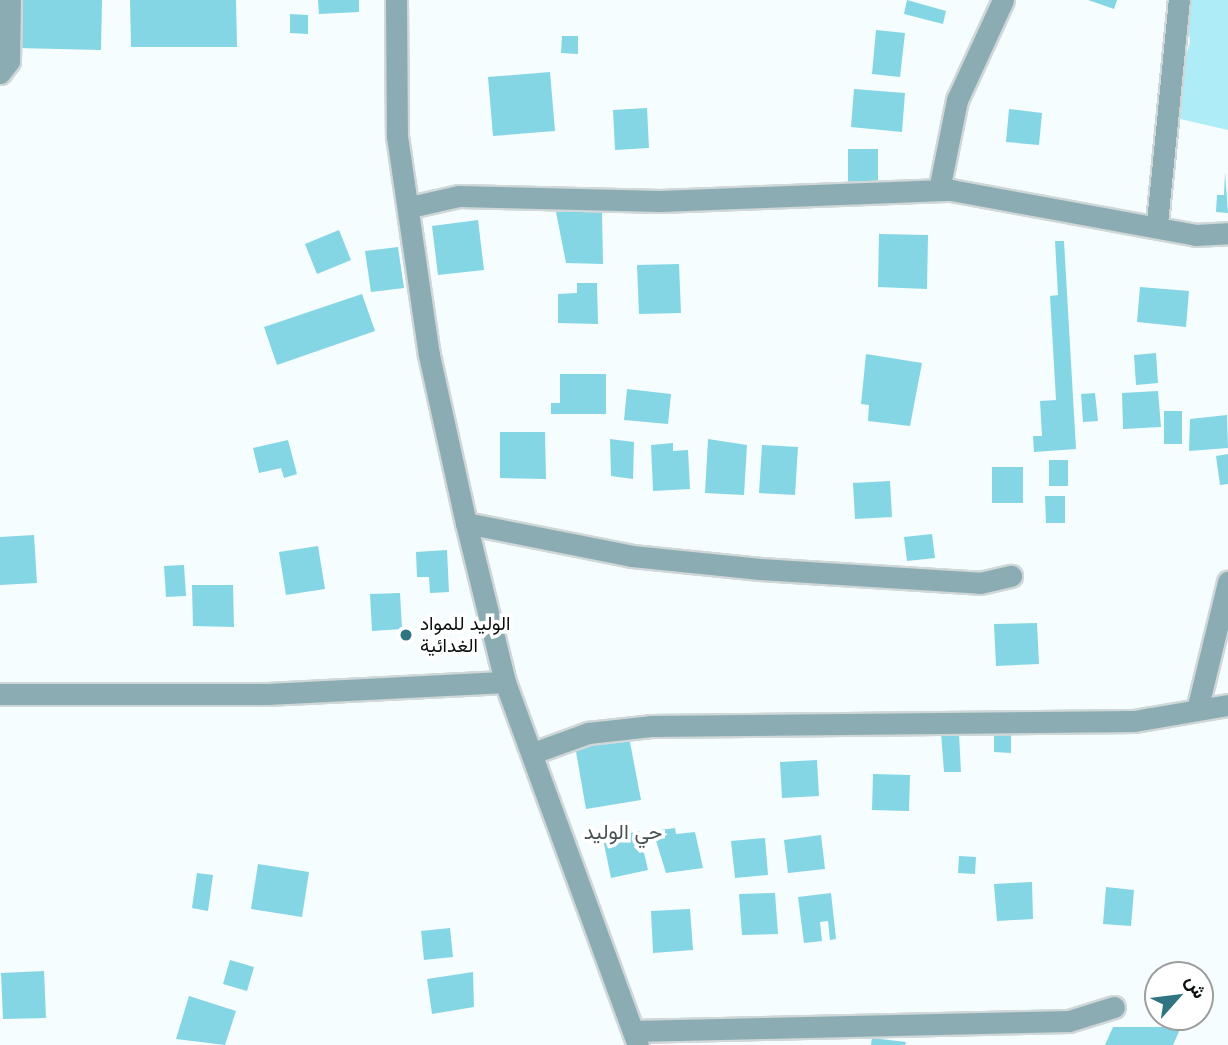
<!DOCTYPE html>
<html>
<head>
<meta charset="utf-8">
<style>
	body { margin:0 }
	#map { position:relative; width:1228px; height:1045px; overflow:hidden; background:#f6fdfe; font-family:Helvetica,Vazirmatn,sans-serif }
	div>[style] { position:absolute }
	.green>* { inset:0; background:#aeecf7 }
	.building>* { inset:0; background:#84d6e4 }
	.roads { filter:drop-shadow(2px 0 #d0d7d8) drop-shadow(-2px 0 #d0d7d8) drop-shadow(0 2px #d0d7d8) drop-shadow(0 -2px #d0d7d8) }
	.minor>* { height:21px; margin:-10.5px; padding:0 10.5px; transform-origin:10.5px; border-radius:10.5px; background:#8bacb2 }
	.dots>* { width:19px; height:19px; translate:-50% -50%; box-sizing:border-box; border:4px solid #fff; border-radius:50% }
	span { translate:-50% -50%; white-space:nowrap; text-align:center; line-height:1.15; -webkit-text-stroke:7px #fff; paint-order:stroke }
	.poi-label { font-size:19px; color:#0b0f10 }
	.left { translate:0 -50%; text-align:left }
	.neighbourhood-label { font-size:21px; color:#465152 }
	.north { position:absolute; left:1144px; top:961px; width:70px; height:70px; box-sizing:border-box; background:#fff; border:2px solid #9d9f9f; border-radius:50%; rotate:62deg; font-size:19px; font-weight:700; line-height:28px; text-align:center; color:#0b0f10 }
	.north::after { content:''; display:block; margin:auto; width:24px; height:32px; background:#2e7581; clip-path:polygon(50% 0,100% 100%,50% 72%,0 100%) }
</style>
</head>
<body>
<div id="map">
	<div class="green">
		<div style="clip-path:polygon(1185px 0,1228px 0,1228px 130px,1167px 116px,1190px 42px)"></div>
	</div>
	<div class="building">
		<div style="clip-path:polygon(18px 0,102px 0,101px 50px,17px 48px)"></div>
		<div style="clip-path:polygon(130px 0,236px 0,237px 47px,131px 47px)"></div>
		<div style="clip-path:polygon(318px 0,359px 0,359px 12px,319px 14px)"></div>
		<div style="clip-path:polygon(907px 0,946px 11px,943px 24px,904px 14px)"></div>
		<div style="clip-path:polygon(1088px 0,1117px 0,1114px 9px)"></div>
		<div style="clip-path:polygon(290px 14px,308px 15px,308px 34px,290px 33px)"></div>
		<div style="clip-path:polygon(876px 30px,905px 33px,900px 77px,872px 74px)"></div>
		<div style="clip-path:polygon(562px 36px,578px 36px,578px 54px,561px 53px)"></div>
		<div style="clip-path:polygon(550px 72px,555px 131px,493px 136px,488px 77px)"></div>
		<div style="clip-path:polygon(854px 89px,905px 93px,902px 132px,851px 127px)"></div>
		<div style="clip-path:polygon(647px 108px,649px 148px,615px 150px,613px 110px)"></div>
		<div style="clip-path:polygon(1009px 109px,1042px 113px,1039px 145px,1006px 142px)"></div>
		<div style="clip-path:polygon(848px 149px,878px 149px,878px 182px,848px 182px)"></div>
		<div style="clip-path:polygon(1225px 172px,1228px 213px,1216px 212px,1217px 195px,1224px 195px)"></div>
		<div style="clip-path:polygon(556px 212px,602px 212px,603px 264px,566px 263px)"></div>
		<div style="clip-path:polygon(478px 220px,484px 270px,438px 275px,432px 226px)"></div>
		<div style="clip-path:polygon(339px 230px,351px 260px,317px 274px,305px 244px)"></div>
		<div style="clip-path:polygon(879px 234px,928px 235px,927px 289px,878px 287px)"></div>
		<div style="clip-path:polygon(1055px 241px,1064px 241px,1076px 449px,1034px 452px,1033px 436px,1042px 436px,1040px 401px,1056px 400px,1050px 296px,1058px 295px)"></div>
		<div style="clip-path:polygon(398px 247px,404px 288px,371px 292px,365px 251px)"></div>
		<div style="clip-path:polygon(679px 264px,681px 313px,639px 314px,637px 265px)"></div>
		<div style="clip-path:polygon(577px 283px,597px 283px,598px 324px,558px 323px,558px 294px,577px 293px)"></div>
		<div style="clip-path:polygon(1140px 287px,1189px 291px,1186px 327px,1137px 322px)"></div>
		<div style="clip-path:polygon(362px 294px,375px 331px,277px 365px,264px 327px)"></div>
		<div style="clip-path:polygon(1156px 353px,1158px 383px,1136px 385px,1134px 355px)"></div>
		<div style="clip-path:polygon(866px 354px,922px 363px,910px 426px,868px 421px,869px 405px,861px 404px)"></div>
		<div style="clip-path:polygon(560px 374px,606px 374px,606px 414px,551px 414px,551px 403px,560px 403px)"></div>
		<div style="clip-path:polygon(627px 389px,671px 394px,668px 424px,624px 420px)"></div>
		<div style="clip-path:polygon(1158px 391px,1161px 427px,1123px 429px,1122px 393px)"></div>
		<div style="clip-path:polygon(1095px 393px,1098px 421px,1083px 422px,1081px 394px)"></div>
		<div style="clip-path:polygon(1164px 411px,1182px 411px,1182px 444px,1164px 444px)"></div>
		<div style="clip-path:polygon(1227px 415px,1228px 448px,1189px 451px,1190px 419px)"></div>
		<div style="clip-path:polygon(500px 432px,545px 432px,546px 479px,500px 478px)"></div>
		<div style="clip-path:polygon(610px 439px,634px 442px,633px 479px,611px 476px)"></div>
		<div style="clip-path:polygon(708px 439px,747px 445px,744px 495px,705px 493px)"></div>
		<div style="clip-path:polygon(288px 440px,297px 474px,284px 478px,281px 468px,259px 473px,253px 448px)"></div>
		<div style="clip-path:polygon(673px 443px,673px 451px,688px 450px,690px 489px,653px 491px,651px 445px)"></div>
		<div style="clip-path:polygon(762px 445px,798px 447px,795px 495px,759px 493px)"></div>
		<div style="clip-path:polygon(1228px 454px,1228px 484px,1220px 485px,1216px 456px)"></div>
		<div style="clip-path:polygon(1049px 460px,1068px 460px,1068px 486px,1049px 486px)"></div>
		<div style="clip-path:polygon(992px 467px,1023px 467px,1023px 503px,992px 503px)"></div>
		<div style="clip-path:polygon(890px 481px,892px 517px,855px 519px,853px 483px)"></div>
		<div style="clip-path:polygon(1045px 496px,1065px 496px,1065px 523px,1046px 523px)"></div>
		<div style="clip-path:polygon(932px 534px,935px 558px,907px 561px,904px 537px)"></div>
		<div style="clip-path:polygon(34px 535px,37px 583px,0 585px,0 537px)"></div>
		<div style="clip-path:polygon(318px 546px,325px 589px,286px 595px,279px 552px)"></div>
		<div style="clip-path:polygon(447px 550px,449px 592px,430px 593px,429px 577px,417px 577px,416px 552px)"></div>
		<div style="clip-path:polygon(184px 565px,186px 596px,166px 597px,164px 566px)"></div>
		<div style="clip-path:polygon(192px 585px,233px 585px,234px 627px,193px 626px)"></div>
		<div style="clip-path:polygon(400px 593px,402px 629px,372px 631px,370px 594px)"></div>
		<div style="clip-path:polygon(1037px 623px,1039px 664px,996px 666px,994px 624px)"></div>
		<div style="clip-path:polygon(994px 731px,1011px 732px,1011px 753px,994px 752px)"></div>
		<div style="clip-path:polygon(941px 733px,959px 733px,961px 772px,944px 772px)"></div>
		<div style="clip-path:polygon(629px 737px,641px 800px,586px 809px,575px 746px)"></div>
		<div style="clip-path:polygon(817px 760px,819px 796px,782px 798px,780px 762px)"></div>
		<div style="clip-path:polygon(873px 774px,910px 775px,909px 811px,872px 810px)"></div>
		<div style="clip-path:polygon(675px 828px,676px 834px,695px 832px,703px 868px,666px 873px,653px 831px)"></div>
		<div style="clip-path:polygon(639px 831px,648px 870px,611px 878px,603px 839px)"></div>
		<div style="clip-path:polygon(821px 835px,825px 869px,788px 873px,784px 840px)"></div>
		<div style="clip-path:polygon(765px 838px,768px 875px,735px 878px,731px 841px)"></div>
		<div style="clip-path:polygon(959px 856px,976px 857px,975px 874px,958px 873px)"></div>
		<div style="clip-path:polygon(258px 864px,309px 872px,302px 917px,251px 909px)"></div>
		<div style="clip-path:polygon(197px 873px,213px 875px,208px 911px,192px 908px)"></div>
		<div style="clip-path:polygon(1032px 882px,1033px 919px,997px 921px,994px 884px)"></div>
		<div style="clip-path:polygon(1106px 887px,1134px 890px,1131px 926px,1103px 924px)"></div>
		<div style="clip-path:polygon(775px 893px,778px 934px,742px 935px,739px 894px)"></div>
		<div style="clip-path:polygon(831px 893px,836px 939px,830px 940px,828px 921px,820px 922px,822px 941px,804px 943px,798px 897px)"></div>
		<div style="clip-path:polygon(690px 909px,693px 950px,653px 953px,651px 911px)"></div>
		<div style="clip-path:polygon(450px 928px,453px 957px,424px 960px,421px 931px)"></div>
		<div style="clip-path:polygon(230px 960px,254px 967px,247px 991px,223px 984px)"></div>
		<div style="clip-path:polygon(44px 971px,46px 1018px,3px 1019px,1px 973px)"></div>
		<div style="clip-path:polygon(473px 972px,474px 1007px,432px 1014px,427px 979px)"></div>
		<div style="clip-path:polygon(189px 996px,236px 1011px,225px 1045px,176px 1039px)"></div>
		<div style="clip-path:polygon(1113px 1027px,1181px 1027px,1173px 1045px,1105px 1045px)"></div>
		<div style="clip-path:polygon(872px 1038px,906px 1042px,905px 1045px,871px 1045px)"></div>
	</div>
	<div class="roads">
		<div class="minor">
			<div style="left:396px;top:0;width:136px;rotate:89.6deg"></div>
			<div style="left:397px;top:136px;width:221px;rotate:81.7deg"></div>
			<div style="left:429px;top:355px;width:172px;rotate:77.6deg"></div>
			<div style="left:466px;top:523px;width:164px;rotate:76.2deg"></div>
			<div style="left:505px;top:682px;width:387px;rotate:69.9deg"></div>
			<div style="left:0;top:73px;width:15px;rotate:-53deg"></div>
			<div style="left:9px;top:61px;width:61px;rotate:-89.1deg"></div>
			<div style="left:939px;top:190px;width:92px;rotate:-78.7deg"></div>
			<div style="left:957px;top:100px;width:110px;rotate:-65.3deg"></div>
			<div style="left:410px;top:207px;width:50px;rotate:-12.7deg"></div>
			<div style="left:459px;top:196px;width:201px;rotate:1.4deg"></div>
			<div style="left:660px;top:201px;width:291px;rotate:-2.2deg"></div>
			<div style="left:951px;top:190px;width:248px;rotate:10.4deg"></div>
			<div style="left:1195px;top:235px;width:33px;rotate:-3deg"></div>
			<div style="left:1157px;top:223px;width:224px;rotate:-84.4deg"></div>
			<div style="left:466px;top:523px;width:169px;rotate:11.2deg"></div>
			<div style="left:632px;top:556px;width:129px;rotate:5.8deg"></div>
			<div style="left:760px;top:569px;width:220px;rotate:3.6deg"></div>
			<div style="left:980px;top:583px;width:32px;rotate:-13deg"></div>
			<div style="left:0;top:694px;width:267px"></div>
			<div style="left:267px;top:694px;width:238px;rotate:-2.9deg"></div>
			<div style="left:1198px;top:706px;width:128px;rotate:-76.4deg"></div>
			<div style="left:533px;top:753px;width:59px;rotate:-20deg"></div>
			<div style="left:588px;top:733px;width:63px;rotate:-6.3deg"></div>
			<div style="left:651px;top:726px;width:483px;rotate:-0.6deg"></div>
			<div style="left:1134px;top:721px;width:95px;rotate:-9.7deg"></div>
			<div style="left:633px;top:1031px;width:436px;rotate:-1.3deg"></div>
			<div style="left:1069px;top:1021px;width:47px;rotate:-17.3deg"></div>
		</div>
	</div>
	<div class="dots">
		<div style="left:406px;top:635px;background:#2e7581"></div>
	</div>
	<div class="poi-label">
		<span class="left" style="left:420px;top:635px">الوليد للمواد<br>الغدائية</span>
	</div>
	<div class="neighbourhood-label">
		<span style="left:623px;top:832px">حي الوليد</span>
	</div>
	<div class="north">ش</div>
</div>
</body>
</html>
